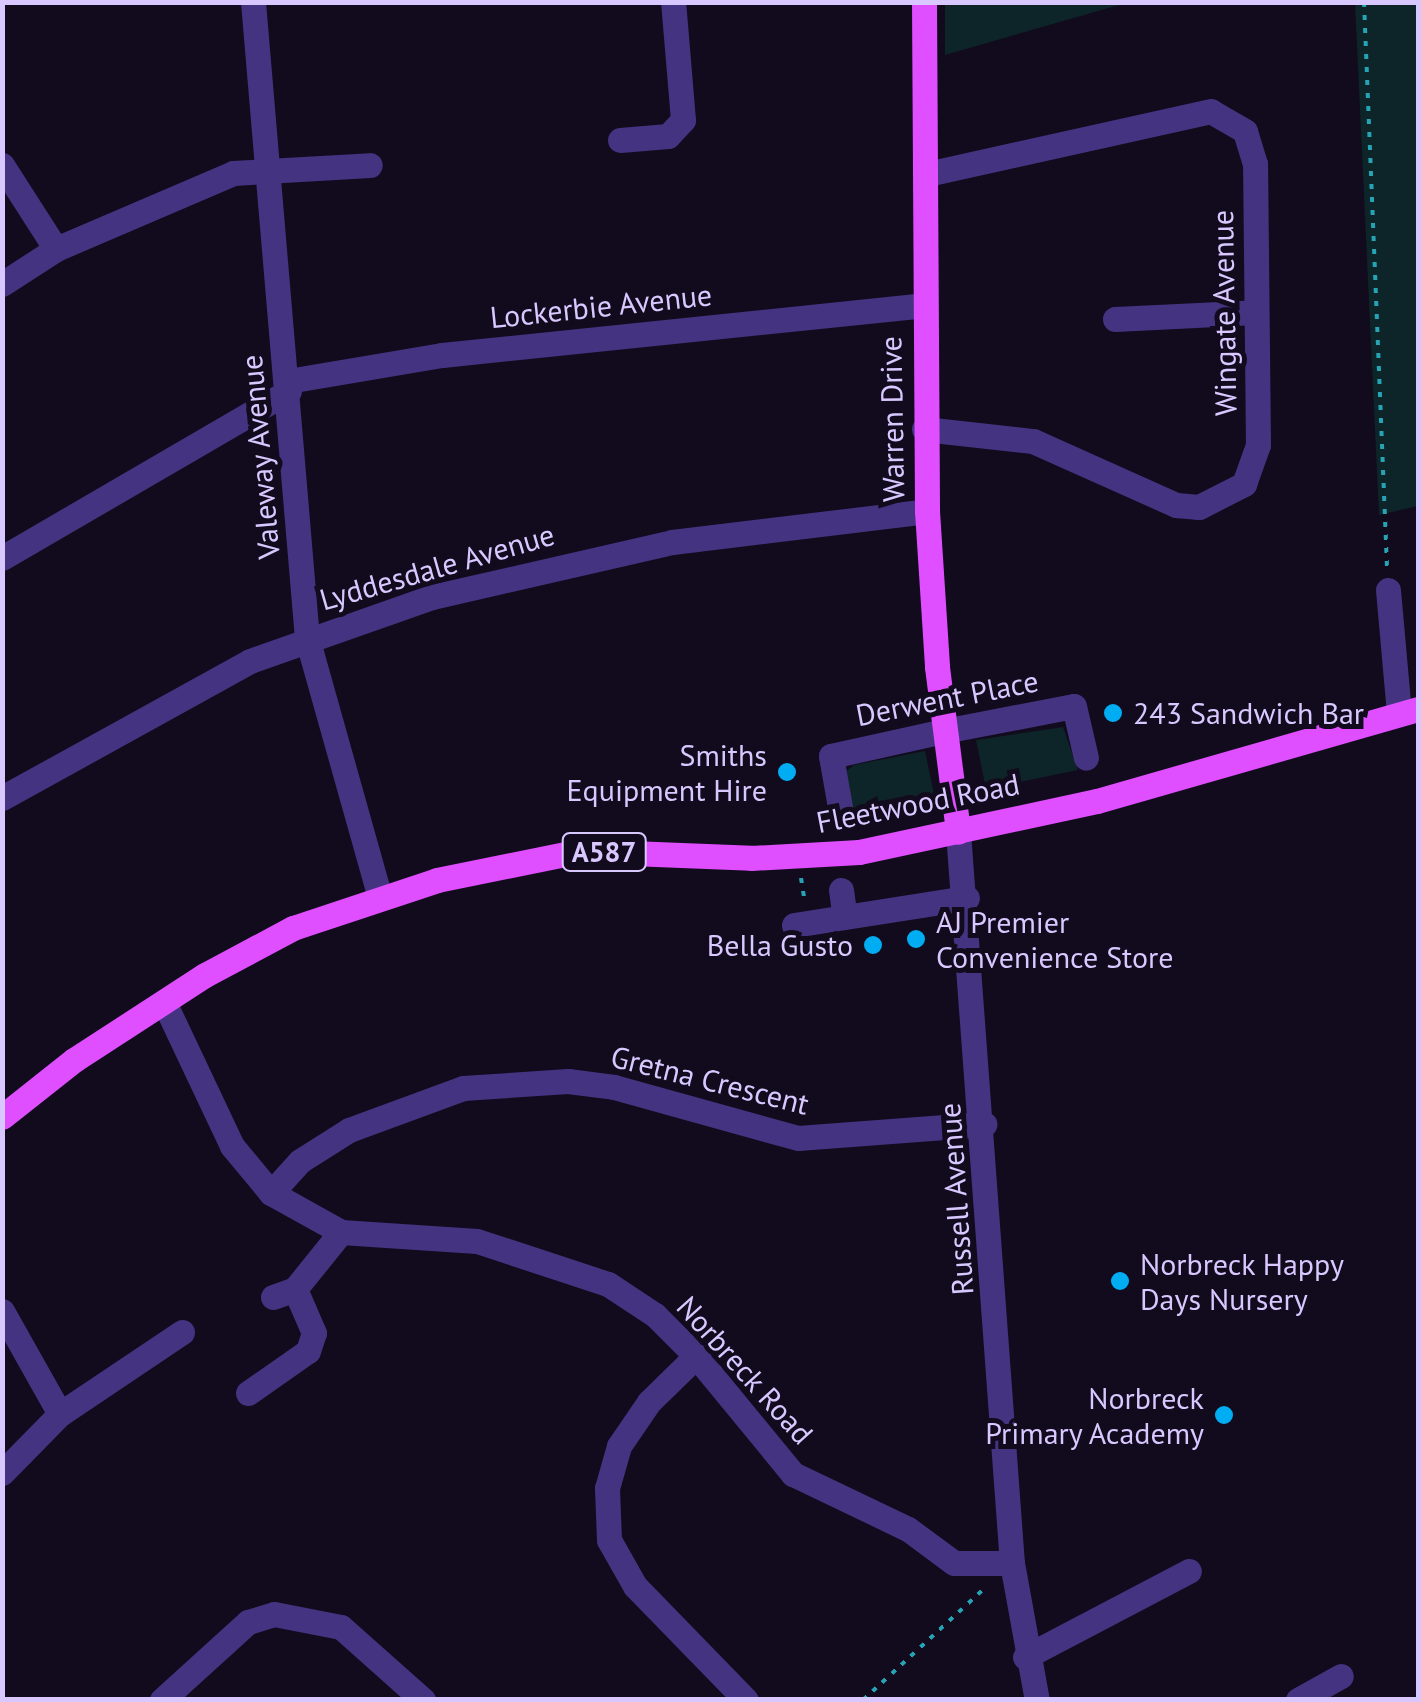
<!DOCTYPE html>
<html>
<head>
<meta charset="utf-8">
<style>
	body { margin:0 }
	#map { position:relative; width:1421px; height:1702px; overflow:hidden; background:#120b1e; font-family:"PT Sans",sans-serif }
	div>[style] { position:absolute }
	.green>* { inset:0; background:#0d2429 }
	.path>* { height:4px; margin-top:-2px; transform-origin:0; background:repeating-linear-gradient(90deg,#26a3b5 0 5px,transparent 0 13px) }
	.minor>* { height:25px; margin:-12.5px; padding:0 12.5px; transform-origin:12.5px; border-radius:12.5px; background:#443380 }
	.major>* { height:25px; margin:-12.5px; padding:0 12.5px; transform-origin:12.5px; border-radius:12.5px; background:#df4fff }
	.dots>* { width:28px; height:28px; translate:-50% -50%; box-sizing:border-box; border:5px solid #120b1e; border-radius:50% }
	span { translate:-50% -50%; white-space:nowrap; text-align:center; line-height:1.15; -webkit-text-stroke:10px #120b1e; paint-order:stroke }
	.shield-label span { padding:2px 8px; background:#120b1e; border:2px solid; border-radius:8px; -webkit-text-stroke-width:0 }
	.shield-label { font-size:28px; color:#d9c8ff; font-weight:700 }
	.street-label { font-size:30px; color:#d9c8ff }
	.poi-label { font-size:30px; color:#d9c8ff }
	.left { translate:0 -50%; text-align:left }
	.right { translate:-100% -50%; text-align:right }
	.frame { position:absolute; inset:0; border:5px solid #d9c8ff; pointer-events:none }
</style>
</head>
<body>
<div id="map">
	<div class="green">
		<div style="clip-path:polygon(945px 3px,945px 2px,1126px 3px,945px 55px)"></div>
		<div style="clip-path:polygon(1355px 3px,1418px 3px,1418px 506px,1379px 515px)"></div>
		<div style="clip-path:polygon(1063px 727px,1078px 770px,986px 789px,976px 740px)"></div>
		<div style="clip-path:polygon(925px 751px,935px 799px,850px 813px,844px 773px,854px 765px)"></div>
	</div>
	<div class="path">
		<div style="left:1364px;top:2px;width:565px;rotate:87.67deg"></div>
		<div style="left:801px;top:878px;width:20px;rotate:81deg"></div>
		<div style="left:863px;top:1700px;width:166px;rotate:-42.6deg"></div>
	</div>
	<div class="minor">
		<div style="left:253px;top:2px;width:638px;rotate:85.15deg"></div>
		<div style="left:307px;top:638px;width:270px;rotate:74.3deg"></div>
		<div style="left:620px;top:140px;width:48px;rotate:-4.8deg"></div>
		<div style="left:668px;top:136px;width:22px;rotate:-47deg"></div>
		<div style="left:683px;top:120px;width:118px;rotate:-94.8deg"></div>
		<div style="left:2px;top:165px;width:100px;rotate:57.3deg"></div>
		<div style="left:2px;top:284px;width:64px;rotate:-32.9deg"></div>
		<div style="left:56px;top:249px;width:193px;rotate:-23.2deg"></div>
		<div style="left:233px;top:173px;width:137px;rotate:-3.3deg"></div>
		<div style="left:1115px;top:319px;width:141px;rotate:-2.8deg"></div>
		<div style="left:288px;top:381px;width:156px;rotate:-9.6deg"></div>
		<div style="left:442px;top:355px;width:484px;rotate:-5.9deg"></div>
		<div style="left:924px;top:429px;width:110px;rotate:6.3deg"></div>
		<div style="left:1033px;top:441px;width:157px;rotate:24.1deg"></div>
		<div style="left:1176px;top:505px;width:23px;rotate:5deg"></div>
		<div style="left:1199px;top:507px;width:51px;rotate:-27.1deg"></div>
		<div style="left:1244px;top:484px;width:41px;rotate:-70.3deg"></div>
		<div style="left:1258px;top:445px;width:281px;rotate:-90.6deg"></div>
		<div style="left:1255px;top:164px;width:34px;rotate:-107deg"></div>
		<div style="left:1245px;top:131px;width:39px;rotate:-150deg"></div>
		<div style="left:1211px;top:111px;width:292px;rotate:167.5deg"></div>
		<div style="left:2px;top:558px;width:332px;rotate:-30.2deg"></div>
		<div style="left:1388px;top:590px;width:124px;rotate:84.9deg"></div>
		<div style="left:2px;top:798px;width:283px;rotate:-28.9deg"></div>
		<div style="left:250px;top:661px;width:193px;rotate:-19.4deg"></div>
		<div style="left:432px;top:597px;width:246px;rotate:-12.9deg"></div>
		<div style="left:672px;top:542px;width:257px;rotate:-6.9deg"></div>
		<div style="left:840px;top:807px;width:52px;rotate:-100deg"></div>
		<div style="left:831px;top:756px;width:116px;rotate:-12.5deg"></div>
		<div style="left:944px;top:731px;width:132px;rotate:-10.9deg"></div>
		<div style="left:1074px;top:706px;width:53px;rotate:77deg"></div>
		<div style="left:958px;top:832px;width:733px;rotate:85.78deg"></div>
		<div style="left:1012px;top:1563px;width:139px;rotate:79.7deg"></div>
		<div style="left:841px;top:890px;width:27px;rotate:82deg"></div>
		<div style="left:794px;top:925px;width:175px;rotate:-8.9deg"></div>
		<div style="left:164px;top:1002px;width:159px;rotate:64.7deg"></div>
		<div style="left:232px;top:1146px;width:61px;rotate:50.3deg"></div>
		<div style="left:271px;top:1193px;width:80px;rotate:29.1deg"></div>
		<div style="left:341px;top:1232px;width:136px;rotate:3.8deg"></div>
		<div style="left:477px;top:1241px;width:138px;rotate:18.2deg"></div>
		<div style="left:608px;top:1284px;width:56px;rotate:33.4deg"></div>
		<div style="left:655px;top:1315px;width:58px;rotate:45deg"></div>
		<div style="left:696px;top:1356px;width:153px;rotate:50.6deg"></div>
		<div style="left:793px;top:1474px;width:127px;rotate:25.6deg"></div>
		<div style="left:908px;top:1529px;width:57px;rotate:36.5deg"></div>
		<div style="left:954px;top:1563px;width:58px"></div>
		<div style="left:271px;top:1193px;width:43px;rotate:-47.8deg"></div>
		<div style="left:300px;top:1161px;width:58px;rotate:-32.3deg"></div>
		<div style="left:349px;top:1130px;width:121px;rotate:-20.2deg"></div>
		<div style="left:463px;top:1088px;width:105px;rotate:-3.8deg"></div>
		<div style="left:568px;top:1081px;width:46px;rotate:7.4deg"></div>
		<div style="left:614px;top:1087px;width:191px;rotate:15.5deg"></div>
		<div style="left:798px;top:1138px;width:187px;rotate:-4.3deg"></div>
		<div style="left:273px;top:1297px;width:23px;rotate:-20deg"></div>
		<div style="left:295px;top:1289px;width:73px;rotate:-51.1deg"></div>
		<div style="left:2px;top:1311px;width:118px;rotate:60.6deg"></div>
		<div style="left:696px;top:1356px;width:66px;rotate:135.6deg"></div>
		<div style="left:649px;top:1402px;width:53px;rotate:124.3deg"></div>
		<div style="left:619px;top:1446px;width:44px;rotate:105.9deg"></div>
		<div style="left:607px;top:1488px;width:52px;rotate:87.8deg"></div>
		<div style="left:609px;top:1540px;width:53px;rotate:60.5deg"></div>
		<div style="left:635px;top:1586px;width:159px;rotate:45.8deg"></div>
		<div style="left:248px;top:1393px;width:73px;rotate:-35deg"></div>
		<div style="left:308px;top:1351px;width:19px;rotate:-72deg"></div>
		<div style="left:314px;top:1333px;width:48px;rotate:-113.4deg"></div>
		<div style="left:2px;top:1473px;width:83px;rotate:-45.5deg"></div>
		<div style="left:60px;top:1414px;width:147px;rotate:-33.9deg"></div>
		<div style="left:1025px;top:1657px;width:185px;rotate:-27.7deg"></div>
		<div style="left:162px;top:1700px;width:116px;rotate:-42.2deg"></div>
		<div style="left:248px;top:1622px;width:27px;rotate:-17deg"></div>
		<div style="left:274px;top:1614px;width:68px;rotate:11deg"></div>
		<div style="left:341px;top:1627px;width:110px;rotate:41.7deg"></div>
		<div style="left:1298px;top:1700px;width:49px;rotate:-29.2deg"></div>
	</div>
	<div class="major">
		<div style="left:924px;top:2px;width:509px;rotate:89.66deg"></div>
		<div style="left:927px;top:511px;width:156px;rotate:86.3deg"></div>
		<div style="left:937px;top:667px;width:166px;rotate:82.7deg"></div>
		<div style="left:2px;top:1117px;width:92px;rotate:-38.4deg"></div>
		<div style="left:74px;top:1060px;width:156px;rotate:-33deg"></div>
		<div style="left:205px;top:975px;width:100px;rotate:-28.1deg"></div>
		<div style="left:293px;top:928px;width:152px;rotate:-18.4deg"></div>
		<div style="left:437px;top:880px;width:146px;rotate:-11.5deg"></div>
		<div style="left:580px;top:851px;width:171px;rotate:2.3deg"></div>
		<div style="left:751px;top:858px;width:108px;rotate:-3.2deg"></div>
		<div style="left:859px;top:852px;width:243px;rotate:-12.1deg"></div>
		<div style="left:1097px;top:801px;width:334px;rotate:-16deg"></div>
	</div>
	<div class="dots">
		<div style="left:1113px;top:713px;background:#00adf3"></div>
		<div style="left:787px;top:772px;background:#00adf3"></div>
		<div style="left:916px;top:939px;background:#00adf3"></div>
		<div style="left:873px;top:945px;background:#00adf3"></div>
		<div style="left:1120px;top:1281px;background:#00adf3"></div>
		<div style="left:1224px;top:1415px;background:#00adf3"></div>
	</div>
	<div class="shield-label">
		<span style="left:604px;top:852px">A587</span>
	</div>
	<div class="street-label">
		<span style="left:601px;top:306px;rotate:-6deg">Lockerbie Avenue</span>
		<span style="left:1224px;top:313px;rotate:-91deg">Wingate Avenue</span>
		<span style="left:892px;top:419px;rotate:-91deg">Warren Drive</span>
		<span style="left:260px;top:457px;rotate:-95deg">Valeway Avenue</span>
		<span style="left:437px;top:567px;rotate:-16deg">Lyddesdale Avenue</span>
		<span style="left:947px;top:698px;rotate:-11deg">Derwent Place</span>
		<span style="left:918px;top:803px;rotate:-11deg">Fleetwood Road</span>
		<span style="left:710px;top:1080px;rotate:14deg">Gretna Crescent</span>
		<span style="left:956px;top:1199px;rotate:-94deg">Russell Avenue</span>
		<span style="left:745px;top:1370px;rotate:48deg">Norbreck Road</span>
	</div>
	<div class="poi-label">
		<span class="left" style="left:1133px;top:713px">243 Sandwich Bar</span>
		<span class="right" style="left:767px;top:772px">Smiths<br>Equipment Hire</span>
		<span class="left" style="left:936px;top:939px">AJ Premier<br>Convenience Store</span>
		<span class="right" style="left:853px;top:945px">Bella Gusto</span>
		<span class="left" style="left:1140px;top:1281px">Norbreck Happy<br>Days Nursery</span>
		<span class="right" style="left:1204px;top:1415px">Norbreck<br>Primary Academy</span>
	</div>
	<div class="frame"></div>
</div>
</body>
</html>
